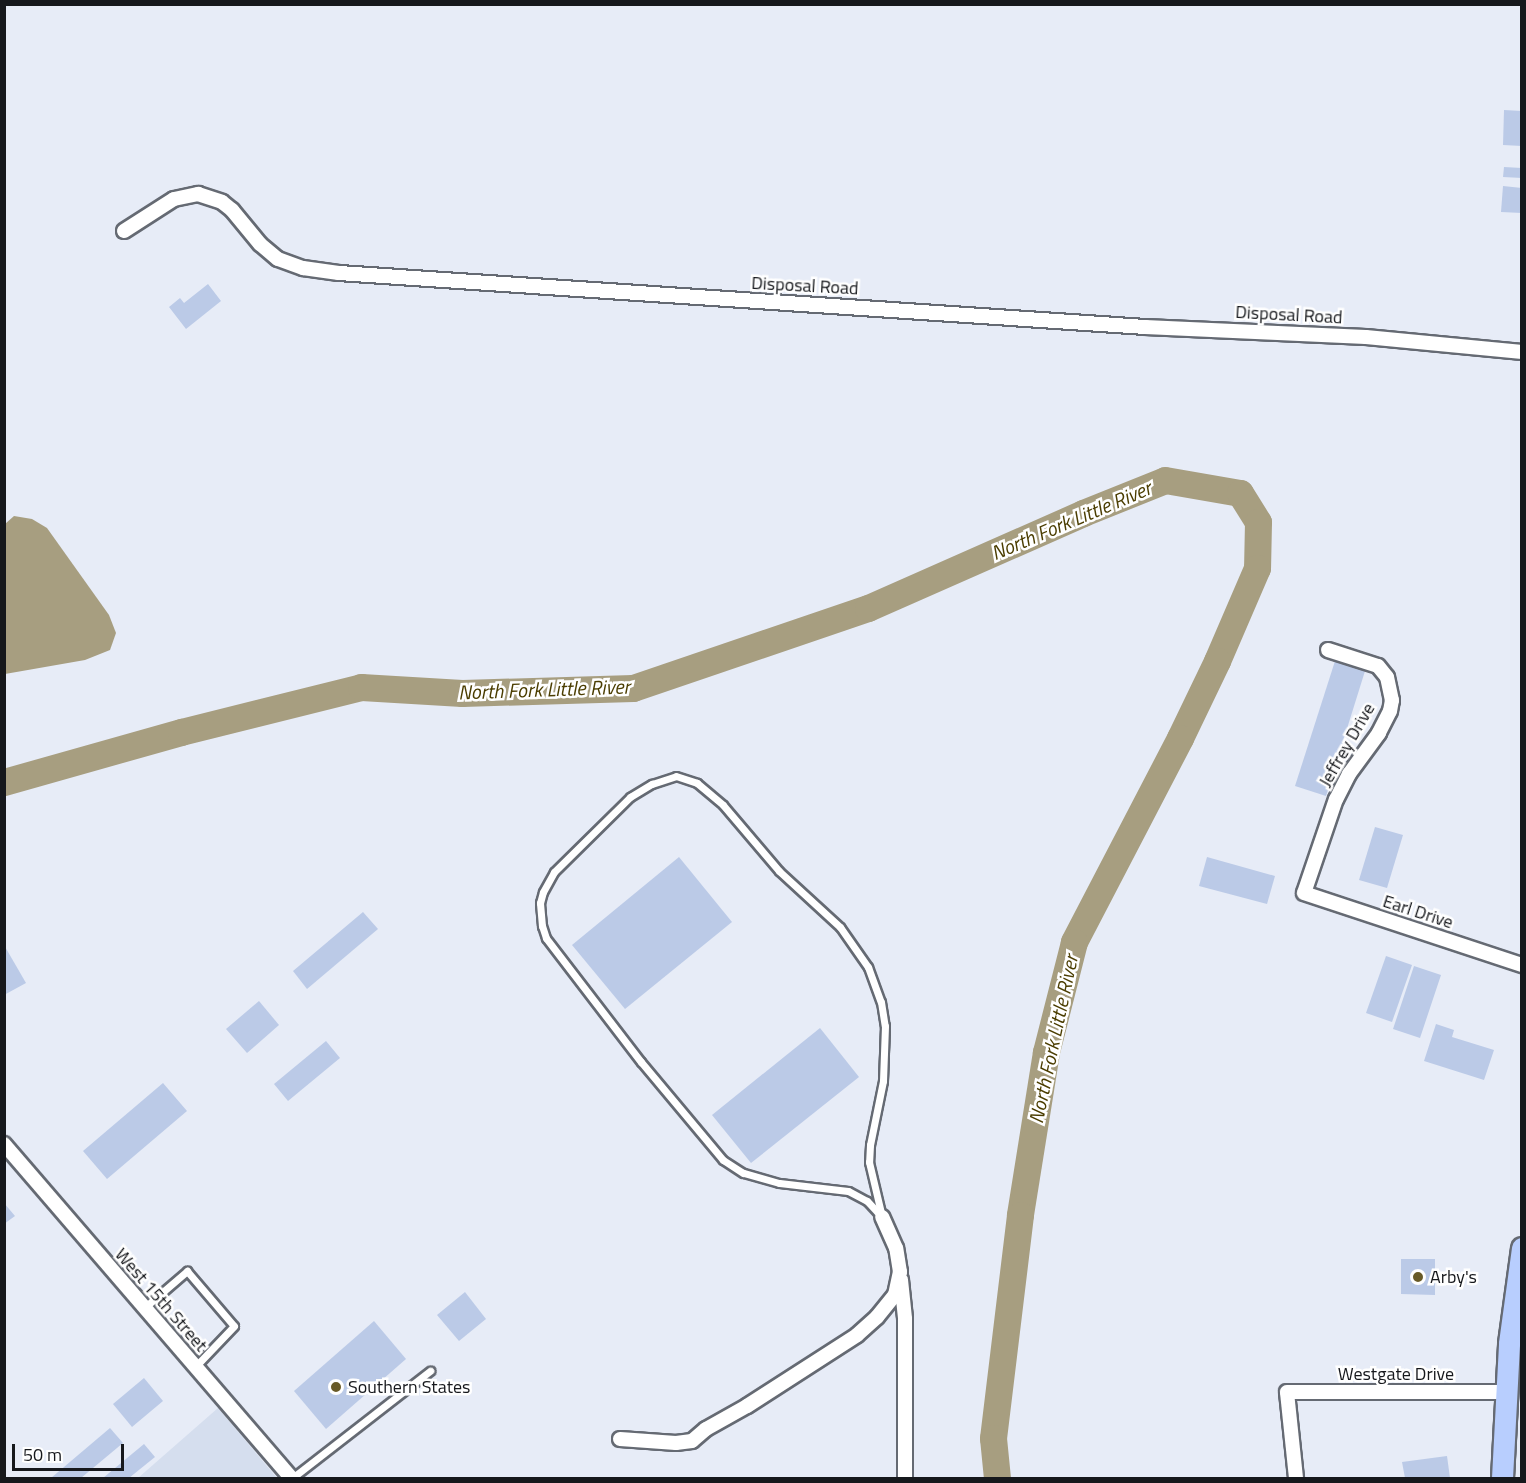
<!DOCTYPE html>
<html>
<head>
<meta charset="utf-8">
<style>
	body { margin:0 }
	#map { position:relative; width:1526px; height:1483px; overflow:hidden; background:#e7ecf7; font-family:"Titillium Web",sans-serif }
	div>[style] { position:absolute }
	.built>* { inset:0; background:#d5deee }
	.water>* { inset:0; background:#a79e80 }
	.river>* { height:27px; margin:-13.5px; padding:0 13.5px; transform-origin:13.5px; border-radius:13.5px; background:#a79e80 }
	.building>* { inset:0; background:#bbcae7 }
	.roads { filter:drop-shadow(2px 0 #656a73) drop-shadow(-2px 0 #656a73) drop-shadow(0 2px #656a73) drop-shadow(0 -2px #656a73) }
	.lane>* { height:7px; margin:-3.5px; padding:0 3.5px; transform-origin:3.5px; border-radius:3.5px; background:#fff }
	.street>* { height:14px; margin:-7px; padding:0 7px; transform-origin:7px; border-radius:7px; background:#fff }
	.primary>* { height:21px; margin:-10.5px; padding:0 10.5px; transform-origin:10.5px; border-radius:10.5px; background:#b8cefe }
	.dots>* { width:16px; height:16px; translate:-50% -50%; box-sizing:border-box; border:3px solid #fff; border-radius:50% }
	span { translate:-50% -50%; white-space:nowrap; text-align:center; line-height:1.15; -webkit-text-stroke:5px #fff; paint-order:stroke }
	.street-label { font-size:18px; color:#16181c }
	.poi-label { font-size:18px; color:#16181c }
	.left { translate:0 -50%; text-align:left }
	.water-label { font-size:20px; color:#4b3d01; font-style:italic }
	.frame { position:absolute; inset:0; border:6px solid #16181c; pointer-events:none }
	.scale { position:absolute; left:12px; top:1444px; width:112px; height:27px; box-sizing:border-box; border:3px solid #16181c; border-top:0; padding-left:8px; font-size:18px; line-height:21px; white-space:nowrap; color:#16181c; -webkit-text-stroke:4px #fff; paint-order:stroke }
</style>
</head>
<body>
<div id="map">
	<div class="built">
		<div style="clip-path:polygon(218px 1408px,277px 1478px,138px 1478px)"></div>
	</div>
	<div class="water">
		<div style="clip-path:polygon(14px 516px,32px 519px,47px 528px,109px 615px,116px 633px,110px 650px,85px 660px,5px 674px,5px 524px)"></div>
	</div>
	<div class="river">
		<div style="left:4px;top:782px;width:184px;rotate:-15.8deg"></div>
		<div style="left:181px;top:732px;width:186px;rotate:-14deg"></div>
		<div style="left:361px;top:687px;width:101px;rotate:3.4deg"></div>
		<div style="left:462px;top:693px;width:171px;rotate:-1.7deg"></div>
		<div style="left:633px;top:688px;width:248px;rotate:-18.8deg"></div>
		<div style="left:868px;top:608px;width:235px;rotate:-23.8deg"></div>
		<div style="left:1083px;top:513px;width:88px;rotate:-21.9deg"></div>
		<div style="left:1165px;top:480px;width:76px;rotate:9.8deg"></div>
		<div style="left:1240px;top:493px;width:34px;rotate:58deg"></div>
		<div style="left:1258px;top:522px;width:46px;rotate:91.2deg"></div>
		<div style="left:1257px;top:568px;width:101px;rotate:113.3deg"></div>
		<div style="left:1217px;top:661px;width:85px;rotate:115.7deg"></div>
		<div style="left:1180px;top:738px;width:230px;rotate:117.5deg"></div>
		<div style="left:1074px;top:942px;width:114px;rotate:104.3deg"></div>
		<div style="left:1046px;top:1052px;width:165px;rotate:99.1deg"></div>
		<div style="left:1020px;top:1215px;width:225px;rotate:96.9deg"></div>
		<div style="left:993px;top:1438px;width:40px;rotate:84.3deg"></div>
	</div>
	<div class="building">
		<div style="clip-path:polygon(1504px 110px,1522px 111px,1522px 146px,1503px 145px)"></div>
		<div style="clip-path:polygon(1504px 167px,1522px 168px,1522px 178px,1503px 177px)"></div>
		<div style="clip-path:polygon(1503px 186px,1522px 188px,1522px 213px,1501px 212px)"></div>
		<div style="clip-path:polygon(208px 284px,221px 301px,186px 329px,169px 307px,180px 298px,184px 303px)"></div>
		<div style="clip-path:polygon(1335px 661px,1365px 671px,1326px 796px,1295px 786px)"></div>
		<div style="clip-path:polygon(1375px 827px,1403px 835px,1387px 888px,1359px 880px)"></div>
		<div style="clip-path:polygon(679px 857px,732px 922px,625px 1009px,572px 945px)"></div>
		<div style="clip-path:polygon(1207px 857px,1275px 876px,1267px 904px,1199px 886px)"></div>
		<div style="clip-path:polygon(363px 912px,378px 929px,307px 989px,293px 971px)"></div>
		<div style="clip-path:polygon(4px 945px,26px 983px,4px 995px)"></div>
		<div style="clip-path:polygon(1386px 956px,1412px 965px,1392px 1022px,1366px 1013px)"></div>
		<div style="clip-path:polygon(1414px 966px,1441px 975px,1420px 1038px,1393px 1029px)"></div>
		<div style="clip-path:polygon(259px 1001px,279px 1025px,247px 1053px,226px 1029px)"></div>
		<div style="clip-path:polygon(1436px 1024px,1454px 1030px,1452px 1037px,1494px 1050px,1484px 1080px,1424px 1061px)"></div>
		<div style="clip-path:polygon(820px 1028px,859px 1077px,751px 1163px,712px 1115px)"></div>
		<div style="clip-path:polygon(326px 1041px,340px 1058px,288px 1101px,274px 1084px)"></div>
		<div style="clip-path:polygon(163px 1083px,187px 1111px,107px 1179px,83px 1151px)"></div>
		<div style="clip-path:polygon(4px 1203px,15px 1216px,4px 1224px)"></div>
		<div style="clip-path:polygon(1401px 1259px,1435px 1259px,1435px 1295px,1401px 1294px)"></div>
		<div style="clip-path:polygon(465px 1292px,486px 1319px,459px 1341px,437px 1315px)"></div>
		<div style="clip-path:polygon(374px 1321px,406px 1359px,326px 1429px,294px 1391px)"></div>
		<div style="clip-path:polygon(144px 1378px,163px 1401px,132px 1427px,113px 1404px)"></div>
		<div style="clip-path:polygon(110px 1428px,123px 1443px,81px 1478px,51px 1478px)"></div>
		<div style="clip-path:polygon(144px 1444px,155px 1457px,129px 1478px,103px 1478px)"></div>
		<div style="clip-path:polygon(1447px 1456px,1450px 1478px,1405px 1478px,1402px 1462px)"></div>
	</div>
	<div class="roads">
		<div class="lane">
			<div style="left:676px;top:776px;width:22px;rotate:18deg"></div>
			<div style="left:697px;top:783px;width:34px;rotate:40deg"></div>
			<div style="left:723px;top:805px;width:87px;rotate:49.7deg"></div>
			<div style="left:779px;top:871px;width:83px;rotate:42.6deg"></div>
			<div style="left:840px;top:927px;width:49px;rotate:55deg"></div>
			<div style="left:868px;top:967px;width:37px;rotate:70deg"></div>
			<div style="left:881px;top:1002px;width:24px;rotate:81deg"></div>
			<div style="left:885px;top:1026px;width:55px;rotate:92.1deg"></div>
			<div style="left:883px;top:1081px;width:65px;rotate:101.5deg"></div>
			<div style="left:870px;top:1145px;width:17px;rotate:93deg"></div>
			<div style="left:869px;top:1162px;width:57px;rotate:76.7deg"></div>
			<div style="left:882px;top:1217px;width:22px;rotate:-133deg"></div>
			<div style="left:867px;top:1201px;width:21px;rotate:-152deg"></div>
			<div style="left:848px;top:1191px;width:69px;rotate:-173.4deg"></div>
			<div style="left:779px;top:1183px;width:37px;rotate:-164deg"></div>
			<div style="left:743px;top:1173px;width:24px;rotate:-147deg"></div>
			<div style="left:723px;top:1160px;width:128px;rotate:-129.9deg"></div>
			<div style="left:641px;top:1062px;width:156px;rotate:-127.5deg"></div>
			<div style="left:546px;top:938px;width:13px;rotate:-108deg"></div>
			<div style="left:542px;top:926px;width:23px;rotate:-95deg"></div>
			<div style="left:540px;top:903px;width:11px;rotate:-75deg"></div>
			<div style="left:543px;top:892px;width:23px;rotate:-61deg"></div>
			<div style="left:554px;top:872px;width:107px;rotate:-44.6deg"></div>
			<div style="left:630px;top:797px;width:26px;rotate:-31deg"></div>
			<div style="left:652px;top:784px;width:25px;rotate:-18deg"></div>
			<div style="left:144px;top:1308px;width:57px;rotate:-40.7deg"></div>
			<div style="left:187px;top:1271px;width:72px;rotate:49.5deg"></div>
			<div style="left:234px;top:1326px;width:57px;rotate:133.6deg"></div>
			<div style="left:292px;top:1478px;width:175px;rotate:-37.8deg"></div>
		</div>
		<div class="street">
			<div style="left:124px;top:231px;width:59px;rotate:-32.6deg"></div>
			<div style="left:174px;top:199px;width:25px;rotate:-12deg"></div>
			<div style="left:198px;top:194px;width:25px;rotate:18deg"></div>
			<div style="left:222px;top:202px;width:13px;rotate:39deg"></div>
			<div style="left:232px;top:210px;width:44px;rotate:50.5deg"></div>
			<div style="left:260px;top:244px;width:23px;rotate:40deg"></div>
			<div style="left:278px;top:259px;width:27px;rotate:20deg"></div>
			<div style="left:303px;top:268px;width:36px;rotate:8deg"></div>
			<div style="left:339px;top:273px;width:808px;rotate:3.83deg"></div>
			<div style="left:1145px;top:327px;width:221px;rotate:2.6deg"></div>
			<div style="left:1366px;top:337px;width:157px;rotate:5.5deg"></div>
			<div style="left:1328px;top:650px;width:52px;rotate:17.7deg"></div>
			<div style="left:1378px;top:666px;width:14px;rotate:51deg"></div>
			<div style="left:1387px;top:677px;width:24px;rotate:78deg"></div>
			<div style="left:1392px;top:700px;width:11px;rotate:100deg"></div>
			<div style="left:1390px;top:711px;width:25px;rotate:117deg"></div>
			<div style="left:1379px;top:733px;width:51px;rotate:126.2deg"></div>
			<div style="left:1349px;top:774px;width:28px;rotate:117deg"></div>
			<div style="left:1336px;top:799px;width:99px;rotate:108.8deg"></div>
			<div style="left:1304px;top:893px;width:230px;rotate:18.3deg"></div>
			<div style="left:4px;top:1144px;width:440px;rotate:49.3deg"></div>
			<div style="left:901px;top:1280px;width:39px;rotate:84deg"></div>
			<div style="left:905px;top:1319px;width:159px;rotate:90deg"></div>
			<div style="left:620px;top:1439px;width:56px;rotate:4.1deg"></div>
			<div style="left:676px;top:1443px;width:16px;rotate:-7deg"></div>
			<div style="left:692px;top:1441px;width:18px;rotate:-41deg"></div>
			<div style="left:706px;top:1429px;width:47px;rotate:-29.3deg"></div>
			<div style="left:747px;top:1406px;width:131px;rotate:-32.8deg"></div>
			<div style="left:857px;top:1335px;width:27px;rotate:-42deg"></div>
			<div style="left:877px;top:1317px;width:28px;rotate:-51deg"></div>
			<div style="left:895px;top:1295px;width:24px;rotate:-78deg"></div>
			<div style="left:900px;top:1272px;width:24px;rotate:-99deg"></div>
			<div style="left:896px;top:1248px;width:34px;rotate:-114deg"></div>
			<div style="left:1296px;top:1478px;width:86px;rotate:-96deg"></div>
			<div style="left:1287px;top:1392px;width:218px"></div>
		</div>
		<div class="primary">
			<div style="left:1502px;top:1478px;width:135px;rotate:-87deg"></div>
			<div style="left:1509px;top:1343px;width:96px;rotate:-82.2deg"></div>
		</div>
	</div>
	<div class="dots">
		<div style="left:1418px;top:1277px;background:#685a27"></div>
		<div style="left:336px;top:1387px;background:#685a27"></div>
	</div>
	<div class="street-label">
		<span style="left:805px;top:286px;rotate:3deg">Disposal Road</span>
		<span style="left:1289px;top:315px;rotate:3deg">Disposal Road</span>
		<span style="left:1347px;top:745px;rotate:-60deg">Jeffrey Drive</span>
		<span style="left:1418px;top:912px;rotate:18deg">Earl Drive</span>
		<span style="left:161px;top:1300px;rotate:49deg">West 15th Street</span>
		<span style="left:1396px;top:1374px">Westgate Drive</span>
	</div>
	<div class="poi-label">
		<span class="left" style="left:1430px;top:1277px">Arby's</span>
		<span class="left" style="left:348px;top:1387px">Southern States</span>
	</div>
	<div class="water-label">
		<span style="left:1071px;top:520px;rotate:-23deg">North Fork Little River</span>
		<span style="left:544px;top:689px;rotate:-2deg">North Fork Little River</span>
		<span style="left:1053px;top:1039px;rotate:-78deg">North Fork Little River</span>
	</div>
	<div class="frame"></div>
	<div class="scale">50 m</div>
</div>
</body>
</html>
